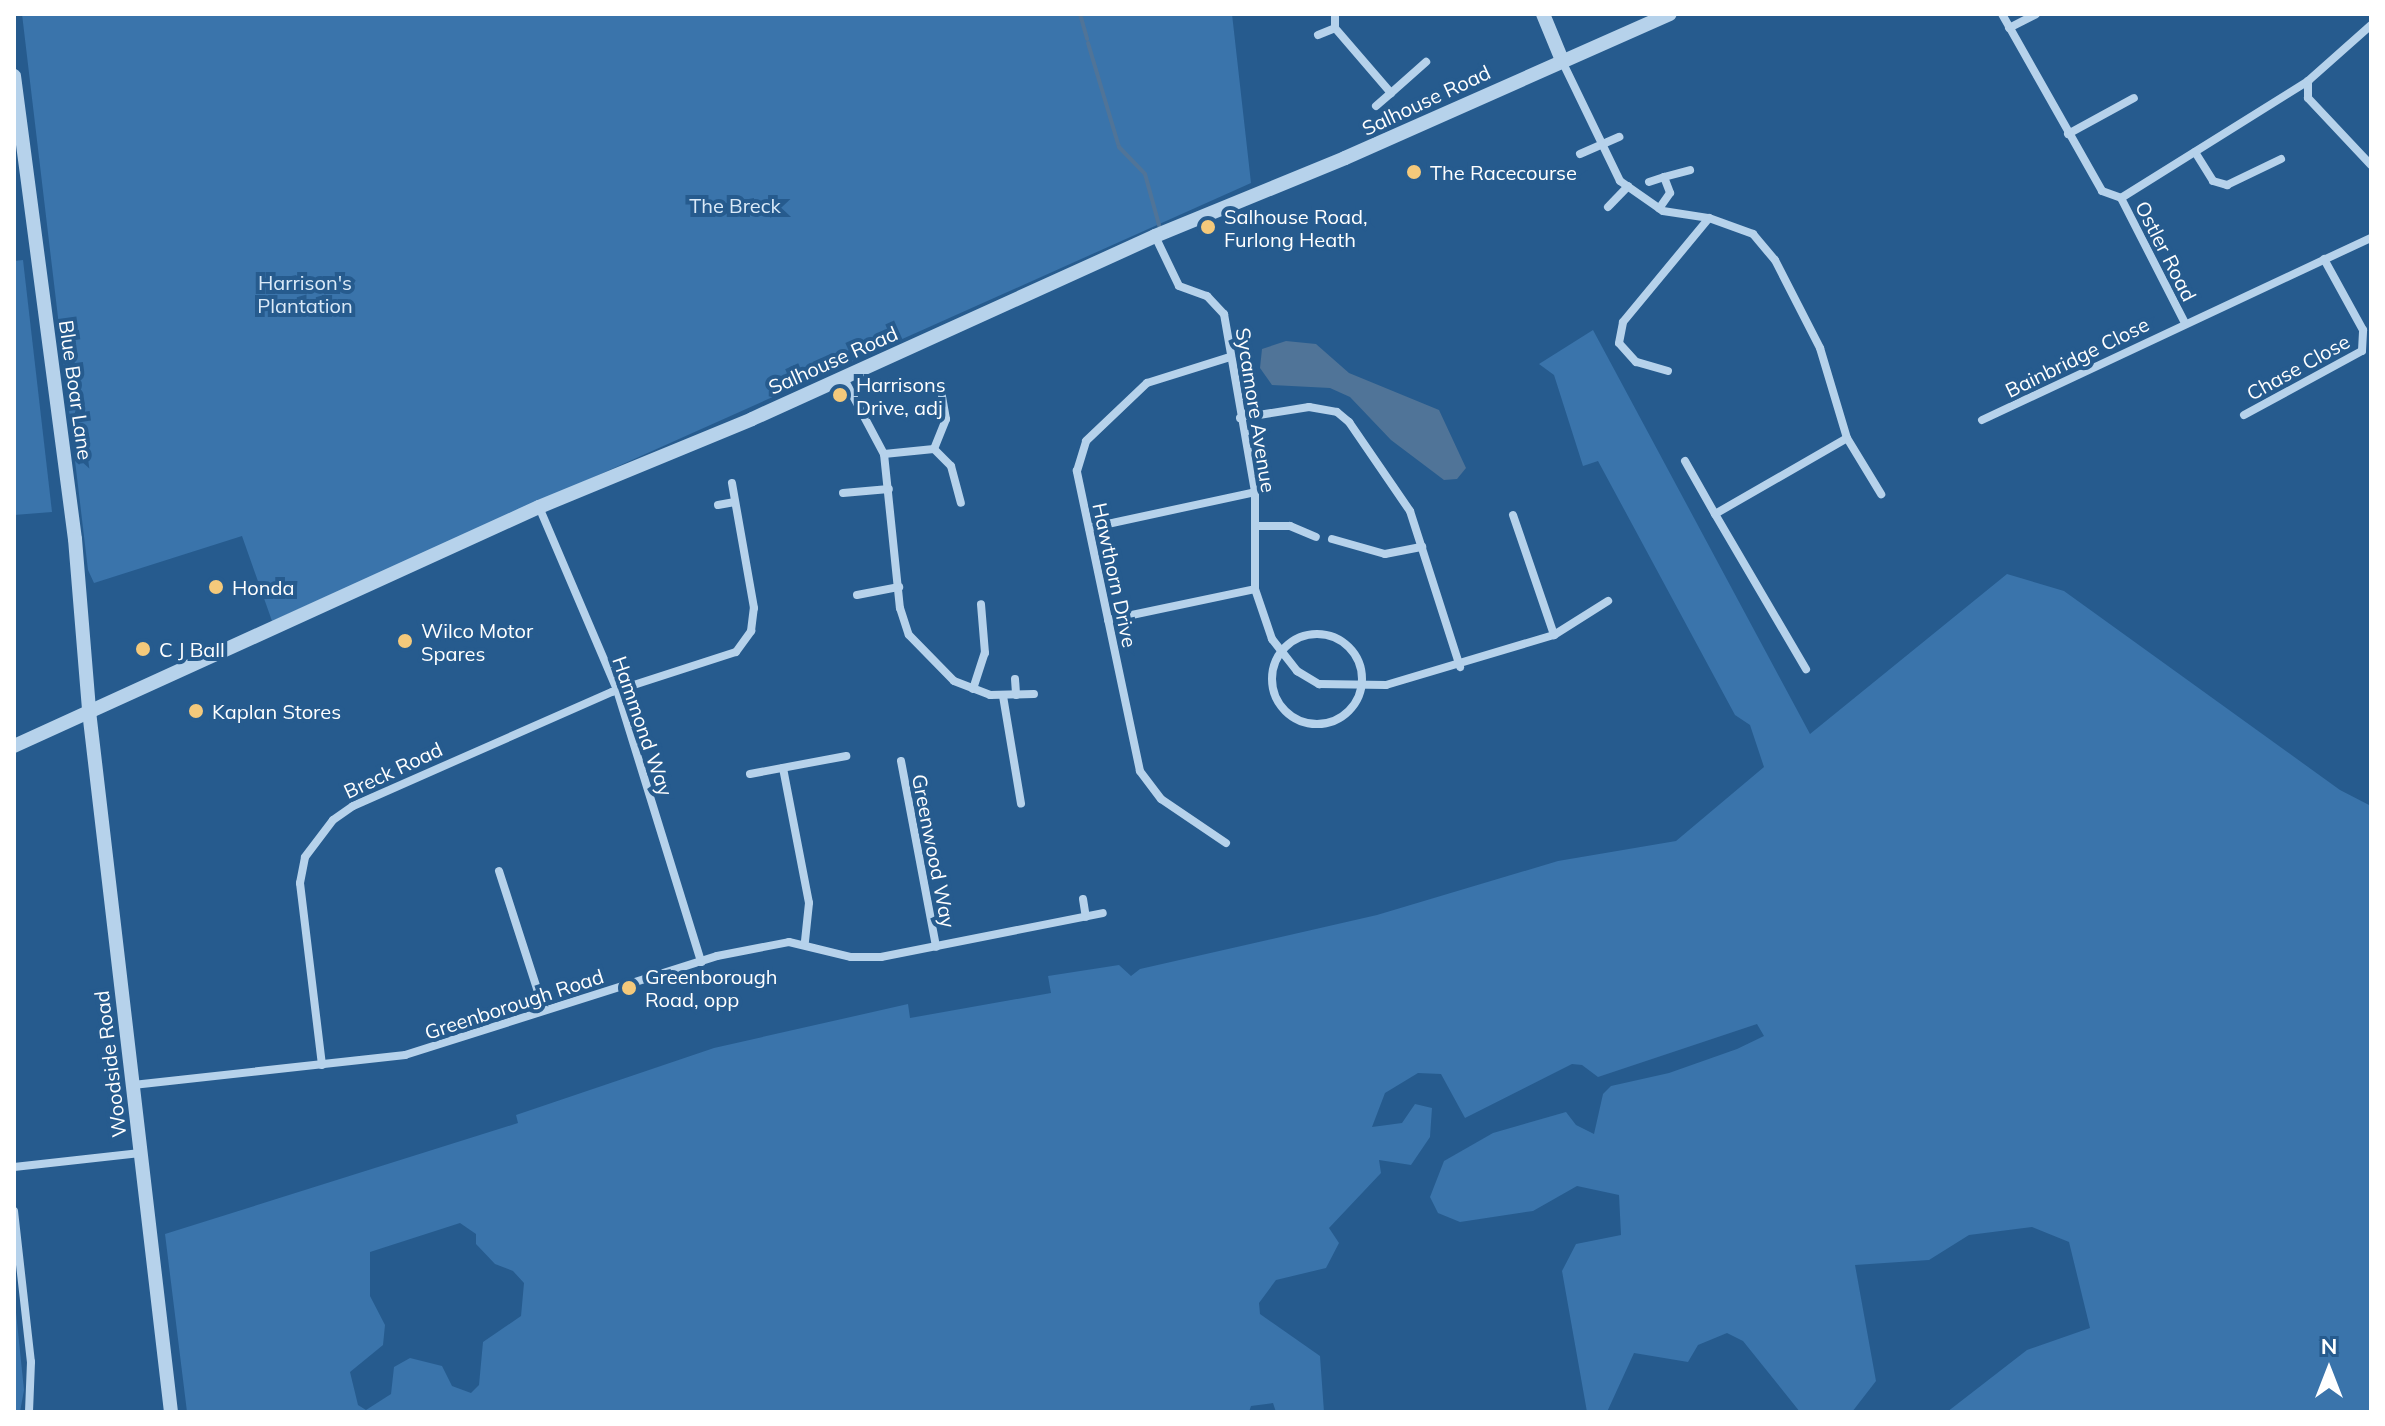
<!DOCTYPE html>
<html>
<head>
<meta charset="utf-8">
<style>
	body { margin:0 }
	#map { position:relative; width:2385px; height:1426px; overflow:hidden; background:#265b8e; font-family:Mulish,sans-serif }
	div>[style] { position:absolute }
	.green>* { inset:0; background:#3a74ab }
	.water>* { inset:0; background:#507498 }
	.stream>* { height:4px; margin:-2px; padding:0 2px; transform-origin:2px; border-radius:2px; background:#507498 }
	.minor>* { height:8px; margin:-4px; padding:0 4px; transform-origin:4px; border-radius:4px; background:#b6d2eb }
	.minor>.ring { margin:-4px; padding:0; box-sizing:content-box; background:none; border:8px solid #b6d2eb; border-radius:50% }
	.tertiary>* { height:14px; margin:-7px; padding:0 7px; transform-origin:7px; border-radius:7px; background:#b6d2eb }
	.dots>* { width:22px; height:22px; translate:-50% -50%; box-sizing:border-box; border:4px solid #265b8e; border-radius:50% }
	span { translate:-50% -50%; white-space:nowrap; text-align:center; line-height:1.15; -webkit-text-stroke:8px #265b8e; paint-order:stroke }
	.street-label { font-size:20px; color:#fff }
	.poi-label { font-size:20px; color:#fff }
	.left { translate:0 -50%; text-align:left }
	.park-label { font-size:20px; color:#dbeaf8 }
	.frame { position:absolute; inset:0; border:16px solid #fff; pointer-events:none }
	.north { position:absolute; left:2289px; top:1330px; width:80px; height:80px; -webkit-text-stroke:6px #265b8e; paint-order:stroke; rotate:0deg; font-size:22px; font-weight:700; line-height:32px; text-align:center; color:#fff }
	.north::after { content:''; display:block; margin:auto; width:28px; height:36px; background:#fff; clip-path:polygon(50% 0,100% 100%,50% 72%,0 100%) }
</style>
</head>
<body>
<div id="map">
	<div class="green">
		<div style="clip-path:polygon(22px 14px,1232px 14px,1251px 183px,272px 621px,242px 536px,94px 583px,88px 570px)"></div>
		<div style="clip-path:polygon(23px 260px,52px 512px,14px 515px,14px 261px)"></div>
		<div style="clip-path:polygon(evenodd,1593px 330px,1810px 734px,2007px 574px,2064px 591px,2340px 790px,2371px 806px,2371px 1412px,1947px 1412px,2027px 1350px,2090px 1328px,2069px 1242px,2032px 1227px,1969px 1235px,1929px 1260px,1855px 1265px,1876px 1381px,1852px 1412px,1800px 1412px,1743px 1341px,1727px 1333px,1698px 1345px,1688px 1362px,1634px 1353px,1607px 1412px,1587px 1412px,1562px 1271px,1576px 1244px,1621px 1235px,1619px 1195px,1577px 1186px,1533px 1211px,1460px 1222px,1438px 1213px,1430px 1197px,1444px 1161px,1493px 1133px,1566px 1112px,1576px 1125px,1594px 1134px,1603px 1094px,1611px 1086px,1669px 1073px,1737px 1049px,1764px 1036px,1757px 1024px,1598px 1077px,1582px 1065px,1572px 1064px,1465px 1118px,1441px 1074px,1418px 1073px,1385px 1093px,1372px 1127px,1402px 1123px,1415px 1104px,1432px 1108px,1430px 1137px,1411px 1165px,1379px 1160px,1381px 1173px,1329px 1228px,1339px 1243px,1326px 1268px,1276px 1280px,1259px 1303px,1260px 1314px,1320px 1356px,1324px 1412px,1276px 1412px,1273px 1403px,1251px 1406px,1249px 1412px,187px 1412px,165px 1234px,518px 1123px,516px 1115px,714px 1048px,908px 1004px,910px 1018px,1051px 993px,1048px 976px,1119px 965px,1131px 976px,1140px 969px,1377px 915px,1558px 861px,1676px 841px,1764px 767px,1750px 725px,1735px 715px,1598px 461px,1583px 466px,1554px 375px,1539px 364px,1593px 330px,460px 1223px,476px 1234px,476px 1244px,495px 1264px,513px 1271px,524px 1283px,521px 1316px,483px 1342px,479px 1385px,471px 1393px,452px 1386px,442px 1366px,410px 1358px,394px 1367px,391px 1394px,366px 1410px,358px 1405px,350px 1372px,383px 1345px,385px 1325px,370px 1296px,370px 1252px,460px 1223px)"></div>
		<div style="clip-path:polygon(14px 1293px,24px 1390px,20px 1412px,14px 1412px)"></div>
	</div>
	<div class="water">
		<div style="clip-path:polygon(1286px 341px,1316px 344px,1349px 373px,1439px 410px,1466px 468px,1457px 479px,1444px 480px,1391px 440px,1350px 397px,1330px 388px,1272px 385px,1260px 368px,1262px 349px)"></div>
	</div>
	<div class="stream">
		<div style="left:1080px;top:14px;width:26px;rotate:74deg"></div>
		<div style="left:1088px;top:43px;width:109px;rotate:73.4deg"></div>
		<div style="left:1119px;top:147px;width:37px;rotate:46deg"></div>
		<div style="left:1145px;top:174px;width:53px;rotate:74.6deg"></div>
	</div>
	<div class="minor">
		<div style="left:1335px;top:14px;width:14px;rotate:90deg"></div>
		<div style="left:1335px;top:28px;width:86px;rotate:49.3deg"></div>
		<div style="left:1391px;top:93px;width:47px;rotate:-41.5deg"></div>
		<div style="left:2002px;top:14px;width:203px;rotate:60.5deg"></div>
		<div style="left:2102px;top:191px;width:20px;rotate:20deg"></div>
		<div style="left:2009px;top:28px;width:30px;rotate:-27deg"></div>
		<div style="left:1318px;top:35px;width:18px;rotate:-22deg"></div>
		<div style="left:1562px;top:61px;width:133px;rotate:64.2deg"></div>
		<div style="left:1620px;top:181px;width:52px;rotate:34.9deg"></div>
		<div style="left:1663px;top:211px;width:47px;rotate:8.7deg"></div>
		<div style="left:1709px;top:218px;width:47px;rotate:20deg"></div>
		<div style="left:1753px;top:234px;width:34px;rotate:50deg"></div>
		<div style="left:1775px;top:260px;width:99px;rotate:62.9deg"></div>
		<div style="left:1820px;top:348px;width:94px;rotate:73.3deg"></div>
		<div style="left:1847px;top:438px;width:66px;rotate:58.7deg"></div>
		<div style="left:2308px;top:81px;width:17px;rotate:90deg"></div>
		<div style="left:2308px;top:98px;width:92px;rotate:46.8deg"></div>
		<div style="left:1376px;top:106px;width:20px;rotate:-41deg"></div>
		<div style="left:2068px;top:134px;width:75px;rotate:-28.6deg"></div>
		<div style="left:2195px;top:152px;width:34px;rotate:58deg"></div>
		<div style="left:2213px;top:181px;width:15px;rotate:16deg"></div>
		<div style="left:2227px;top:185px;width:60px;rotate:-25.7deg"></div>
		<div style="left:1580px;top:154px;width:43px;rotate:-23.6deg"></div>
		<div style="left:1664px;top:177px;width:27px;rotate:-15deg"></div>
		<div style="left:1649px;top:182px;width:16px;rotate:-18deg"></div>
		<div style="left:1664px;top:177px;width:17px;rotate:69deg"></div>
		<div style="left:1670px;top:193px;width:19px;rotate:125deg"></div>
		<div style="left:2121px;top:198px;width:221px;rotate:-32deg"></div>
		<div style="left:2308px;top:81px;width:84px;rotate:-41.6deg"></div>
		<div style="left:2121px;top:198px;width:140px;rotate:62.9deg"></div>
		<div style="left:1608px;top:207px;width:29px;rotate:-46deg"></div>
		<div style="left:1155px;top:236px;width:55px;rotate:64.4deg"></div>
		<div style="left:1179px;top:286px;width:30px;rotate:20deg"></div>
		<div style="left:1207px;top:296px;width:25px;rotate:47deg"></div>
		<div style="left:1224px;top:314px;width:181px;rotate:80.1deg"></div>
		<div style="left:1255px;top:492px;width:97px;rotate:90deg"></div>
		<div style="left:1255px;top:589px;width:53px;rotate:71.2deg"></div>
		<div style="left:1272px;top:639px;width:41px;rotate:52deg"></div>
		<div style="left:1297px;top:671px;width:26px;rotate:31deg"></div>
		<div style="left:1319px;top:684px;width:67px;rotate:0.9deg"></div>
		<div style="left:1386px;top:685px;width:175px;rotate:-16.6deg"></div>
		<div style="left:1554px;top:635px;width:64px;rotate:-32.2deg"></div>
		<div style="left:1668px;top:371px;width:33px;rotate:-164deg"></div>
		<div style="left:1636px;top:362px;width:25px;rotate:-132deg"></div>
		<div style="left:1619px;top:343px;width:21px;rotate:-79deg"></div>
		<div style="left:1623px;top:322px;width:135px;rotate:-50.4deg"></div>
		<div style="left:843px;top:377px;width:87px;rotate:62deg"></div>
		<div style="left:884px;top:454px;width:155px;rotate:84.1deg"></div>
		<div style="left:900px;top:608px;width:28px;rotate:72deg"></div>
		<div style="left:909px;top:635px;width:64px;rotate:45.6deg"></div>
		<div style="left:954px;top:681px;width:39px;rotate:21deg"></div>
		<div style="left:990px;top:695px;width:44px;rotate:-1.3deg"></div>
		<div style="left:2244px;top:415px;width:134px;rotate:-28.5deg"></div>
		<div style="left:2362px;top:351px;width:21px;rotate:-87deg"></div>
		<div style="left:2363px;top:330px;width:81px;rotate:-118.8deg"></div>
		<div style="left:1240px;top:418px;width:70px;rotate:-9.1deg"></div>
		<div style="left:1309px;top:407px;width:28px;rotate:10deg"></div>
		<div style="left:1337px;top:412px;width:16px;rotate:40deg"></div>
		<div style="left:1349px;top:422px;width:108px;rotate:55.6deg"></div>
		<div style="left:1410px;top:511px;width:164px;rotate:72.2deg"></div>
		<div style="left:1982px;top:420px;width:429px;rotate:-25.1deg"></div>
		<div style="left:934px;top:449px;width:32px;rotate:-68deg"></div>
		<div style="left:946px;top:419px;width:23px;rotate:-100deg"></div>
		<div style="left:884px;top:454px;width:50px;rotate:-5.7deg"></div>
		<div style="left:934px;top:449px;width:24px;rotate:45deg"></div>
		<div style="left:951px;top:466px;width:38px;rotate:75deg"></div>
		<div style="left:1685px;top:461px;width:61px;rotate:60.5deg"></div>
		<div style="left:1715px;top:514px;width:152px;rotate:-29.9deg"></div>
		<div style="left:843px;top:493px;width:46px;rotate:-5deg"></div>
		<div style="left:718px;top:505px;width:17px;rotate:-10deg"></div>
		<div style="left:539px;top:507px;width:199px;rotate:66.9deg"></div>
		<div style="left:617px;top:690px;width:285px;rotate:72.8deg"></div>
		<div style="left:1715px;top:514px;width:180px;rotate:59.6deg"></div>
		<div style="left:1513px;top:515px;width:127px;rotate:71.1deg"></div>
		<div style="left:1255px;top:526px;width:35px"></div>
		<div style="left:1290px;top:526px;width:28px;rotate:23deg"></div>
		<div style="left:1089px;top:528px;width:170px;rotate:-12.2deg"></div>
		<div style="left:1332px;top:539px;width:55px;rotate:15.8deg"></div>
		<div style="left:1385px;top:554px;width:38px;rotate:-11deg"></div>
		<div style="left:857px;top:595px;width:43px;rotate:-10.8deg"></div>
		<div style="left:1108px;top:620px;width:150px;rotate:-11.9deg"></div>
		<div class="ring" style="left:1272px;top:634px;width:82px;height:82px"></div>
		<div style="left:1015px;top:679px;width:16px;rotate:86deg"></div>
		<div style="left:973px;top:689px;width:38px;rotate:-72deg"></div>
		<div style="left:985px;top:653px;width:49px;rotate:-94.7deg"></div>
		<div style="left:1003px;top:696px;width:109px;rotate:80.5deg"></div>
		<div style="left:901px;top:761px;width:189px;rotate:79.3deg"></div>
		<div style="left:783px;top:768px;width:137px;rotate:79.1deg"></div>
		<div style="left:809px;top:903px;width:39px;rotate:96deg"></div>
		<div style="left:750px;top:774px;width:98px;rotate:-10.6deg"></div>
		<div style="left:1226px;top:843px;width:78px;rotate:-145.9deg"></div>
		<div style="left:1161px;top:799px;width:35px;rotate:-127deg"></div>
		<div style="left:1140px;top:771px;width:307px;rotate:-101.9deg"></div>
		<div style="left:1077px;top:471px;width:31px;rotate:-73deg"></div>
		<div style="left:1086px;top:441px;width:84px;rotate:-43.6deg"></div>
		<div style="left:1147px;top:383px;width:84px;rotate:-17.4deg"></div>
		<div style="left:499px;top:871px;width:146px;rotate:72.1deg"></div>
		<div style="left:1083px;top:899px;width:18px;rotate:81deg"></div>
		<div style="left:322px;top:1065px;width:183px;rotate:-96.9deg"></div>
		<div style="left:300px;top:883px;width:26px;rotate:-79deg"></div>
		<div style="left:305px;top:857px;width:46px;rotate:-52.9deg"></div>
		<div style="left:333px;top:820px;width:24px;rotate:-35deg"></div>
		<div style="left:353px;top:806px;width:283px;rotate:-23.8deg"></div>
		<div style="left:612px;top:692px;width:130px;rotate:-17.9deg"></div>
		<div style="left:736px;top:652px;width:26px;rotate:-54deg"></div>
		<div style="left:751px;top:631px;width:23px;rotate:-83deg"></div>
		<div style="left:754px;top:608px;width:127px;rotate:-100deg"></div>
		<div style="left:133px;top:1085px;width:274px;rotate:-6.3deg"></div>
		<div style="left:405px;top:1055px;width:327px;rotate:-17.6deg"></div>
		<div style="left:717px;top:956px;width:73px;rotate:-11deg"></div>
		<div style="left:789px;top:942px;width:64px;rotate:13.6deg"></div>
		<div style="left:851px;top:957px;width:30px"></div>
		<div style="left:881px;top:957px;width:226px;rotate:-11.2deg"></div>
		<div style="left:14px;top:1167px;width:127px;rotate:-6.3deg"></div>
		<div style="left:14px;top:1211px;width:152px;rotate:83.6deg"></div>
		<div style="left:31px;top:1362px;width:50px;rotate:92.3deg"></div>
	</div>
	<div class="tertiary">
		<div style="left:1543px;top:14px;width:50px;rotate:67.6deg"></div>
		<div style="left:14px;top:76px;width:467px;rotate:82.5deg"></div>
		<div style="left:75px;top:539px;width:173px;rotate:85.3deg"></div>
		<div style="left:89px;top:711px;width:706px;rotate:83.33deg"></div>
		<div style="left:14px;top:746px;width:577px;rotate:-24.48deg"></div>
		<div style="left:539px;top:507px;width:230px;rotate:-22.4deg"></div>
		<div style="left:752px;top:419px;width:443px;rotate:-24.4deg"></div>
		<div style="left:1155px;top:236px;width:205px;rotate:-22.3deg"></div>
		<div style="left:1345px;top:158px;width:355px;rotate:-23.9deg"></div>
	</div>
	<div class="dots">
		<div style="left:1414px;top:172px;background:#f4c97b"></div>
		<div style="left:1208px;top:227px;background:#f4c97b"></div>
		<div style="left:840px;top:395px;background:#f4c97b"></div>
		<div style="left:216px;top:587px;background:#f4c97b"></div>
		<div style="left:405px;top:641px;background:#f4c97b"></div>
		<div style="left:143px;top:649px;background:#f4c97b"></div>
		<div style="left:196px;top:711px;background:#f4c97b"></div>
		<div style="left:629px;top:988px;background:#f4c97b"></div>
	</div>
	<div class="street-label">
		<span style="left:1426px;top:100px;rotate:-25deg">Salhouse Road</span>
		<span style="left:2166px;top:251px;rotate:63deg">Ostler Road</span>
		<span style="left:2077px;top:357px;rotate:-26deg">Bainbridge Close</span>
		<span style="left:833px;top:360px;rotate:-24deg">Salhouse Road</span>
		<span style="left:2298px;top:367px;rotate:-29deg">Chase Close</span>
		<span style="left:76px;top:390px;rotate:82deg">Blue Boar Lane</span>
		<span style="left:1256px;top:410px;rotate:81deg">Sycamore Avenue</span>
		<span style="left:1115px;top:575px;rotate:78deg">Hawthorn Drive</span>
		<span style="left:643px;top:726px;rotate:71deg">Hammond Way</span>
		<span style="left:393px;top:770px;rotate:-25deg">Breck Road</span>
		<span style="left:934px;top:851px;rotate:79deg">Greenwood Way</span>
		<span style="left:514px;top:1004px;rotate:-18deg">Greenborough Road</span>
		<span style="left:110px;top:1064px;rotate:-97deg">Woodside Road</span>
	</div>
	<div class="poi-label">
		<span class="left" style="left:1430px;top:172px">The Racecourse</span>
		<span class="left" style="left:1224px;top:228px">Salhouse Road,<br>Furlong Heath</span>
		<span class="left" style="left:856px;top:396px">Harrisons<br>Drive, adj</span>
		<span class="left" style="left:232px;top:587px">Honda</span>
		<span class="left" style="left:421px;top:642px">Wilco Motor<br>Spares</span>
		<span class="left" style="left:159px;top:649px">C J Ball</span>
		<span class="left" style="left:212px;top:711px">Kaplan Stores</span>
		<span class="left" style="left:645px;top:988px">Greenborough<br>Road, opp</span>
	</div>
	<div class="park-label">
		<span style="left:735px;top:205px">The Breck</span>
		<span style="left:305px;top:294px">Harrison's<br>Plantation</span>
	</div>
	<div class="frame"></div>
	<div class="north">N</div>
</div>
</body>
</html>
